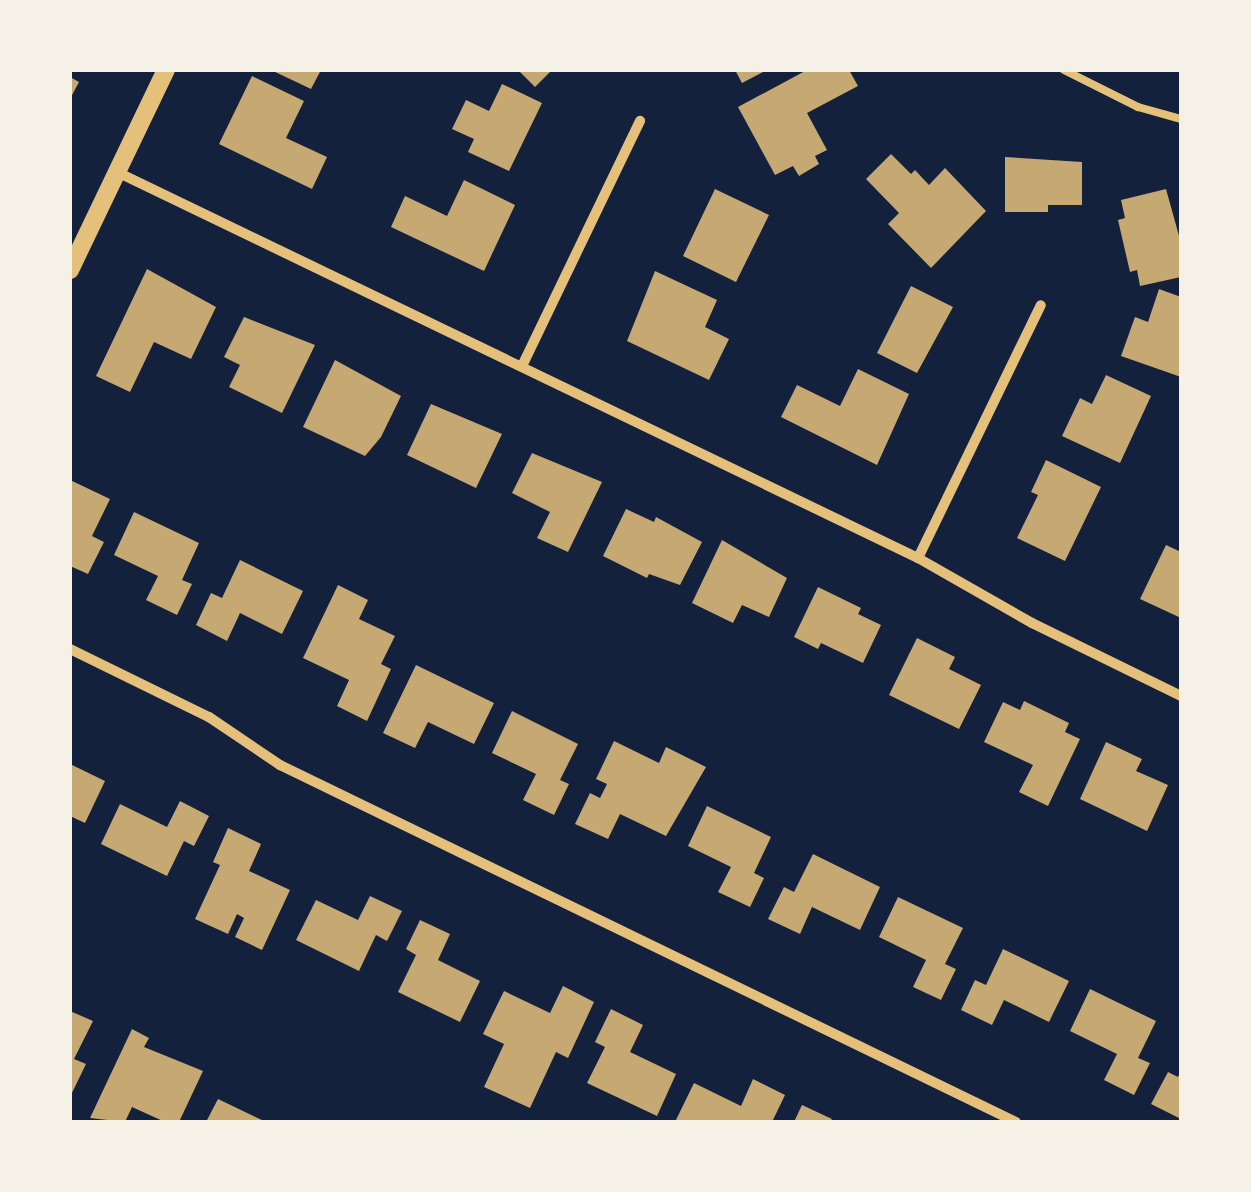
<!DOCTYPE html>
<html>
<head>
<meta charset="utf-8">
<style>
	body { margin:0 }
	#map { position:relative; width:1251px; height:1192px; overflow:hidden; background:#14213d; font-family:"IBM Plex Sans",sans-serif }
	div>[style] { position:absolute }
	.building>* { inset:0; background:#c6a872 }
	.service>* { height:8px; margin:-4px; padding:0 4px; transform-origin:4px; border-radius:4px; background:#e5c07b }
	.minor>* { height:10px; margin:-5px; padding:0 5px; transform-origin:5px; border-radius:5px; background:#e5c07b }
	.tertiary>* { height:18px; margin:-9px; padding:0 9px; transform-origin:9px; border-radius:9px; background:#e5c07b }
	span { translate:-50% -50%; white-space:nowrap; text-align:center; line-height:1.15; -webkit-text-stroke:9px #f6f1e7; paint-order:stroke }
	.frame { position:absolute; inset:0; border:72px solid #f6f1e7; pointer-events:none }
</style>
</head>
<body>
<div id="map">
	<div class="building">
		<div style="clip-path:polygon(271px 70px,321px 70px,311px 89px)"></div>
		<div style="clip-path:polygon(518px 70px,552px 70px,535px 87px)"></div>
		<div style="clip-path:polygon(735px 70px,767px 70px,742px 83px)"></div>
		<div style="clip-path:polygon(807px 70px,849px 70px,858px 86px,807px 113px,827px 150px,815px 156px,819px 164px,799px 176px,793px 166px,775px 175px,738px 107px)"></div>
		<div style="clip-path:polygon(252px 76px,304px 101px,286px 138px,327px 157px,312px 189px,219px 144px)"></div>
		<div style="clip-path:polygon(70px 77px,79px 82px,70px 99px)"></div>
		<div style="clip-path:polygon(502px 84px,542px 103px,509px 171px,468px 152px,474px 139px,452px 129px,466px 100px,489px 111px)"></div>
		<div style="clip-path:polygon(891px 154px,911px 174px,915px 170px,929px 185px,945px 168px,986px 211px,931px 268px,888px 224px,899px 213px,866px 179px)"></div>
		<div style="clip-path:polygon(1005px 157px,1082px 162px,1082px 205px,1048px 205px,1048px 212px,1005px 212px)"></div>
		<div style="clip-path:polygon(464px 180px,515px 205px,484px 271px,391px 227px,405px 196px,447px 216px)"></div>
		<div style="clip-path:polygon(715px 189px,769px 215px,736px 282px,683px 256px)"></div>
		<div style="clip-path:polygon(1166px 189px,1181px 243px,1181px 277px,1140px 286px,1137px 270px,1130px 272px,1118px 220px,1125px 218px,1121px 200px)"></div>
		<div style="clip-path:polygon(147px 269px,216px 307px,191px 359px,154px 342px,130px 392px,96px 376px)"></div>
		<div style="clip-path:polygon(655px 271px,717px 300px,705px 327px,729px 339px,709px 380px,627px 341px)"></div>
		<div style="clip-path:polygon(911px 286px,953px 307px,917px 373px,877px 353px)"></div>
		<div style="clip-path:polygon(1159px 289px,1181px 297px,1181px 377px,1121px 356px,1135px 317px,1148px 322px)"></div>
		<div style="clip-path:polygon(244px 317px,315px 345px,282px 413px,229px 387px,240px 365px,224px 357px)"></div>
		<div style="clip-path:polygon(335px 360px,401px 396px,381px 437px,365px 456px,303px 427px)"></div>
		<div style="clip-path:polygon(858px 369px,909px 394px,877px 465px,781px 417px,797px 385px,840px 406px)"></div>
		<div style="clip-path:polygon(1106px 375px,1151px 396px,1120px 463px,1062px 436px,1080px 398px,1092px 404px)"></div>
		<div style="clip-path:polygon(431px 404px,502px 434px,476px 488px,407px 455px)"></div>
		<div style="clip-path:polygon(532px 453px,602px 482px,568px 552px,537px 538px,550px 512px,512px 493px)"></div>
		<div style="clip-path:polygon(1046px 460px,1101px 487px,1065px 561px,1017px 538px,1038px 495px,1031px 492px)"></div>
		<div style="clip-path:polygon(70px 480px,110px 499px,92px 536px,104px 542px,88px 574px,70px 566px)"></div>
		<div style="clip-path:polygon(626px 509px,654px 522px,656px 517px,702px 542px,680px 585px,649px 574px,647px 578px,603px 556px)"></div>
		<div style="clip-path:polygon(134px 512px,199px 543px,182px 580px,192px 584px,177px 615px,146px 600px,158px 576px,114px 555px)"></div>
		<div style="clip-path:polygon(722px 540px,787px 578px,769px 617px,742px 605px,733px 623px,692px 603px)"></div>
		<div style="clip-path:polygon(1166px 545px,1181px 552px,1181px 618px,1140px 599px)"></div>
		<div style="clip-path:polygon(240px 560px,303px 591px,282px 634px,240px 613px,227px 641px,196px 625px,211px 593px,222px 598px)"></div>
		<div style="clip-path:polygon(338px 585px,368px 600px,359px 619px,395px 636px,381px 664px,391px 669px,367px 721px,337px 706px,349px 680px,303px 658px)"></div>
		<div style="clip-path:polygon(818px 587px,861px 608px,858px 614px,881px 625px,863px 663px,821px 643px,818px 649px,794px 637px)"></div>
		<div style="clip-path:polygon(917px 638px,955px 657px,949px 669px,981px 685px,959px 729px,889px 695px)"></div>
		<div style="clip-path:polygon(416px 665px,494px 703px,474px 744px,428px 722px,415px 748px,383px 733px)"></div>
		<div style="clip-path:polygon(1024px 701px,1069px 723px,1065px 732px,1080px 739px,1048px 806px,1019px 792px,1033px 765px,984px 742px,1003px 702px,1020px 710px)"></div>
		<div style="clip-path:polygon(512px 711px,578px 744px,560px 780px,569px 784px,554px 815px,523px 800px,536px 774px,492px 753px)"></div>
		<div style="clip-path:polygon(614px 741px,659px 763px,666px 747px,706px 767px,666px 836px,620px 814px,608px 839px,575px 824px,590px 793px,600px 798px,607px 784px,596px 779px)"></div>
		<div style="clip-path:polygon(1106px 742px,1142px 759px,1136px 771px,1168px 785px,1147px 831px,1080px 799px)"></div>
		<div style="clip-path:polygon(70px 764px,105px 781px,85px 823px,70px 816px)"></div>
		<div style="clip-path:polygon(180px 801px,209px 816px,194px 846px,184px 841px,167px 876px,101px 844px,120px 804px,167px 827px)"></div>
		<div style="clip-path:polygon(707px 806px,771px 837px,754px 873px,764px 878px,750px 907px,718px 892px,731px 867px,688px 846px)"></div>
		<div style="clip-path:polygon(228px 828px,261px 844px,249px 871px,290px 890px,262px 950px,235px 937px,244px 918px,237px 914px,228px 934px,195px 919px,220px 865px,213px 862px)"></div>
		<div style="clip-path:polygon(813px 854px,880px 887px,860px 930px,812px 907px,800px 934px,768px 919px,784px 887px,794px 892px)"></div>
		<div style="clip-path:polygon(370px 896px,402px 911px,387px 941px,376px 935px,359px 971px,296px 940px,316px 900px,358px 920px)"></div>
		<div style="clip-path:polygon(898px 897px,963px 928px,945px 964px,956px 969px,941px 1000px,913px 987px,926px 960px,879px 937px)"></div>
		<div style="clip-path:polygon(420px 920px,450px 934px,438px 960px,480px 981px,460px 1022px,398px 992px,416px 955px,406px 949px)"></div>
		<div style="clip-path:polygon(1003px 949px,1069px 981px,1049px 1022px,1004px 1000px,992px 1025px,961px 1010px,975px 980px,986px 985px)"></div>
		<div style="clip-path:polygon(563px 986px,594px 1002px,568px 1058px,556px 1052px,530px 1108px,484px 1087px,504px 1044px,483px 1034px,504px 991px,550px 1013px)"></div>
		<div style="clip-path:polygon(1090px 989px,1156px 1021px,1138px 1058px,1150px 1063px,1134px 1095px,1104px 1080px,1117px 1054px,1070px 1031px)"></div>
		<div style="clip-path:polygon(611px 1009px,643px 1025px,630px 1052px,676px 1074px,657px 1116px,587px 1083px,605px 1047px,595px 1042px)"></div>
		<div style="clip-path:polygon(70px 1011px,93px 1021px,74px 1059px,86px 1064px,70px 1097px)"></div>
		<div style="clip-path:polygon(132px 1029px,149px 1038px,144px 1047px,203px 1071px,179px 1122px,165px 1122px,132px 1107px,125px 1122px,90px 1118px)"></div>
		<div style="clip-path:polygon(1181px 1071px,1181px 1119px,1151px 1104px,1168px 1072px,1178px 1077px)"></div>
		<div style="clip-path:polygon(753px 1079px,785px 1095px,772px 1122px,675px 1122px,694px 1083px,741px 1106px)"></div>
		<div style="clip-path:polygon(218px 1099px,266px 1122px,206px 1122px)"></div>
		<div style="clip-path:polygon(802px 1105px,832px 1119px,830px 1122px,794px 1122px)"></div>
	</div>
	<div class="service">
		<div style="left:1064px;top:70px;width:83px;rotate:26.6deg"></div>
		<div style="left:1138px;top:107px;width:45px;rotate:15.6deg"></div>
	</div>
	<div class="minor">
		<div style="left:117px;top:172px;width:889px;rotate:25.73deg"></div>
		<div style="left:918px;top:558px;width:131px;rotate:29.7deg"></div>
		<div style="left:1032px;top:623px;width:166px;rotate:26.1deg"></div>
		<div style="left:523px;top:364px;width:270px;rotate:-64.3deg"></div>
		<div style="left:918px;top:558px;width:281px;rotate:-64.1deg"></div>
		<div style="left:70px;top:649px;width:155px;rotate:26.1deg"></div>
		<div style="left:209px;top:717px;width:86px;rotate:34.1deg"></div>
		<div style="left:280px;top:765px;width:818px;rotate:25.88deg"></div>
	</div>
	<div class="tertiary">
		<div style="left:70px;top:270px;width:222px;rotate:-64.4deg"></div>
	</div>
	<div class="frame"></div>
</div>
</body>
</html>
